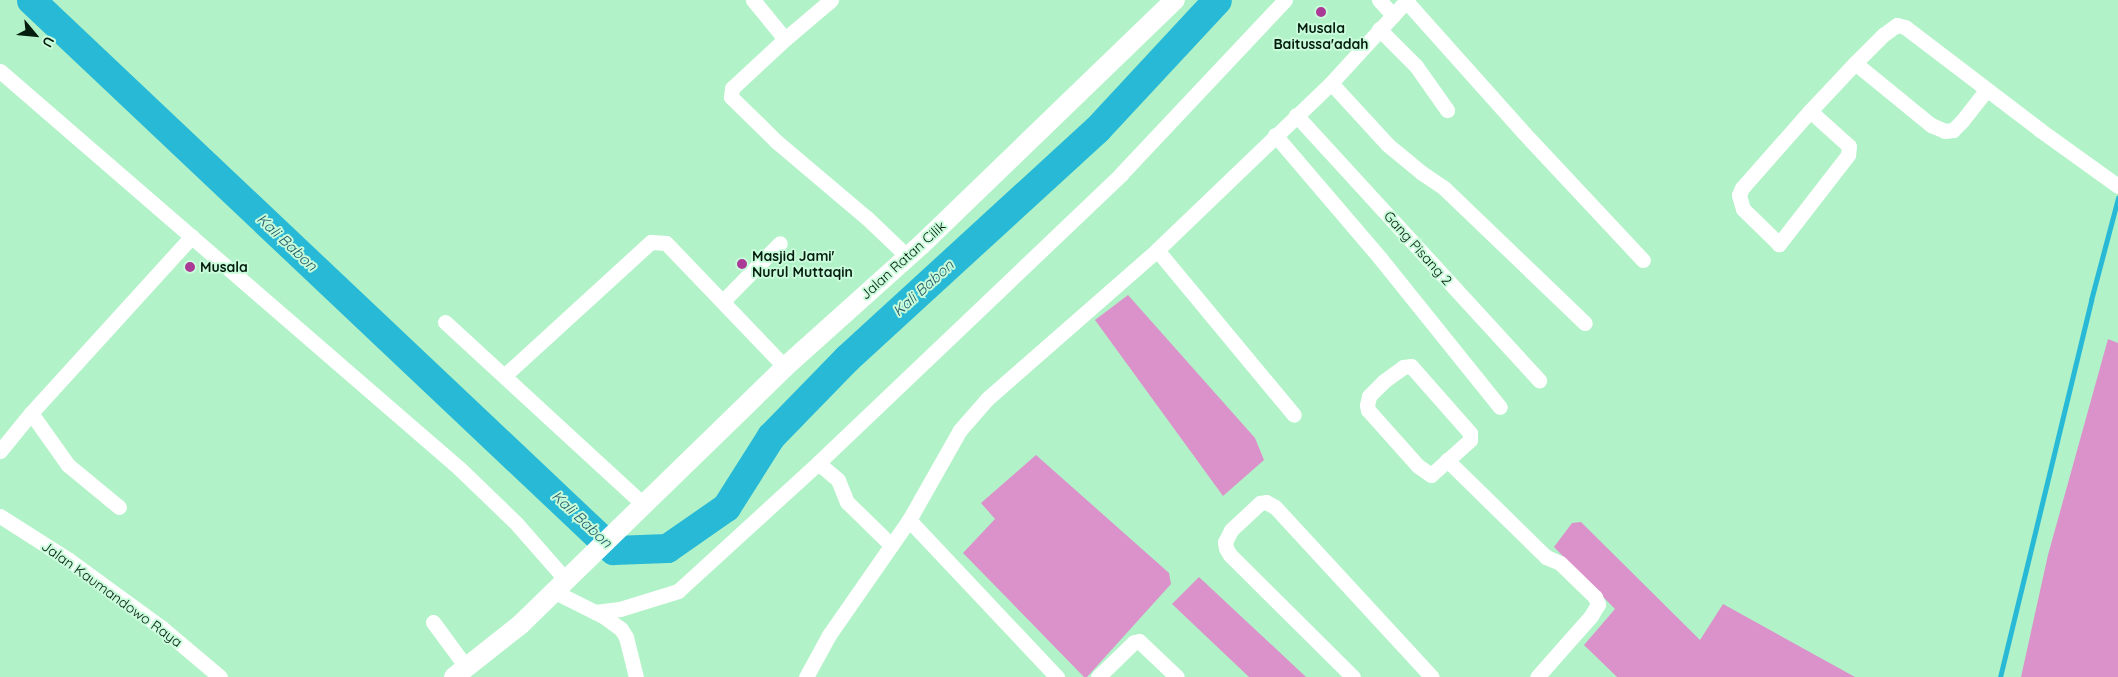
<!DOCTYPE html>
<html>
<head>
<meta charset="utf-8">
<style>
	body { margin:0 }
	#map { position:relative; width:2118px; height:677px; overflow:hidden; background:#b2f2c8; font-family:Quicksand,sans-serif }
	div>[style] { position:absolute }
	.green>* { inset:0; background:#db92ca }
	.stream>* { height:5px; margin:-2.5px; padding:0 2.5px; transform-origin:2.5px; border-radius:2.5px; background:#28b9d7 }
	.river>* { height:29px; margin:-14.5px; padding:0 14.5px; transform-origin:14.5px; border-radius:14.5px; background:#28b9d7 }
	.street>* { height:15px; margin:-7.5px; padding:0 7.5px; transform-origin:7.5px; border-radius:7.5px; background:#fff }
	.secondary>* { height:20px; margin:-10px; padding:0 10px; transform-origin:10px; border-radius:10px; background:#fff }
	.dots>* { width:14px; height:14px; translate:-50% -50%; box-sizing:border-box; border:2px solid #c9fcda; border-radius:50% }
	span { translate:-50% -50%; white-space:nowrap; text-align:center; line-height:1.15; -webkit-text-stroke:4px #c9fcda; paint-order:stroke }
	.poi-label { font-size:14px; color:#041d0f; font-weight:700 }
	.left { translate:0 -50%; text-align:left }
	.street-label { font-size:14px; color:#041d0f }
	.water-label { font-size:15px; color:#265d6a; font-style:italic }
	.north { position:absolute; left:10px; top:10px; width:50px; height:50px; -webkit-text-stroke:4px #c9fcda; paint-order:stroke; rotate:118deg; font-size:14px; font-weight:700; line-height:20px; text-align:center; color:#041d0f }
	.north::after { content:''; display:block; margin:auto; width:18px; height:22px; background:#041d0f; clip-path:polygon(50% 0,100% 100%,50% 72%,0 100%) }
</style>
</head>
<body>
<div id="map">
	<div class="green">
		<div style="clip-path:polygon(1128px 295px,1255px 438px,1264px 460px,1223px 496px,1095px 320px)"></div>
		<div style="clip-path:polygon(2108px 339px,2118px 343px,2118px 677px,2021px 677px,2048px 555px)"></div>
		<div style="clip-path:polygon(1036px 455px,1169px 573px,1171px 584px,1087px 677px,1084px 677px,963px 553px,995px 519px,981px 503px)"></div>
		<div style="clip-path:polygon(1581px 522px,1700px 640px,1723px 604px,1855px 677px,1617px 677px,1584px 645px,1615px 609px,1554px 547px,1572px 523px)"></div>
		<div style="clip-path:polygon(1199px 577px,1306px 677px,1249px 677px,1172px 604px)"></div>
	</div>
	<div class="stream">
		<div style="left:2000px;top:677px;width:388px;rotate:-76.4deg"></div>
		<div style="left:2091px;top:300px;width:106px;rotate:-75.2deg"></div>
	</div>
	<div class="river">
		<div style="left:31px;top:0;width:801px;rotate:43.38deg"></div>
		<div style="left:613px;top:550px;width:54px;rotate:-2.1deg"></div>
		<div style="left:667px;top:548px;width:72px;rotate:-34.8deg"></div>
		<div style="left:726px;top:507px;width:84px;rotate:-57.6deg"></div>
		<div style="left:771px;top:436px;width:109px;rotate:-45.7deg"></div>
		<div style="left:847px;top:358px;width:339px;rotate:-42.5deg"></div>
		<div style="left:1097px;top:129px;width:176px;rotate:-47.1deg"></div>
	</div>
	<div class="street">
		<div style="left:753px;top:0;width:50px;rotate:50.6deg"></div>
		<div style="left:831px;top:0;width:60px;rotate:139.7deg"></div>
		<div style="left:785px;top:39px;width:72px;rotate:137.2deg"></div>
		<div style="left:732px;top:88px;width:9px;rotate:96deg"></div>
		<div style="left:731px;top:97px;width:64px;rotate:44.4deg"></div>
		<div style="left:777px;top:142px;width:118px;rotate:40.2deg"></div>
		<div style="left:867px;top:218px;width:57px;rotate:43.6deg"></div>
		<div style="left:1379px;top:0;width:21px;rotate:47deg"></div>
		<div style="left:1406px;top:1px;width:177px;rotate:48.2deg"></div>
		<div style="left:1524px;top:133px;width:174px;rotate:46.9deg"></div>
		<div style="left:1379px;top:29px;width:52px;rotate:45deg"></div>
		<div style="left:1416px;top:66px;width:54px;rotate:54.8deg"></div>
		<div style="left:1855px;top:63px;width:98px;rotate:39.2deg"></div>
		<div style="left:1931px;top:125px;width:15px;rotate:23deg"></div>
		<div style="left:1945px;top:131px;width:8px;rotate:-7deg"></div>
		<div style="left:1953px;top:130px;width:13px;rotate:-45deg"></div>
		<div style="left:1962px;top:121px;width:39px;rotate:-52deg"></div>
		<div style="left:0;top:71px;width:607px;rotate:40.86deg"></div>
		<div style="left:459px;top:468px;width:79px;rotate:44deg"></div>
		<div style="left:516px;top:523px;width:74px;rotate:48.8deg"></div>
		<div style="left:1331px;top:83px;width:84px;rotate:47.4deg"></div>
		<div style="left:1388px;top:145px;width:44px;rotate:39.5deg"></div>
		<div style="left:1422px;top:173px;width:27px;rotate:34deg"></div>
		<div style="left:1444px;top:188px;width:195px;rotate:43.8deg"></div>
		<div style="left:1810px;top:111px;width:52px;rotate:41.9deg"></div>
		<div style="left:1849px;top:146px;width:9px;rotate:96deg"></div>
		<div style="left:1848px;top:155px;width:113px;rotate:127.8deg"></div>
		<div style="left:1779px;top:244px;width:50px;rotate:-135.8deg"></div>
		<div style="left:1743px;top:209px;width:15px;rotate:-106deg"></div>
		<div style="left:1739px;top:195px;width:8px;rotate:-67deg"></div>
		<div style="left:1742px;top:188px;width:103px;rotate:-48.6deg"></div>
		<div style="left:1810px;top:111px;width:66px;rotate:-46.8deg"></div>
		<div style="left:1855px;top:63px;width:40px;rotate:-45deg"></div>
		<div style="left:1883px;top:35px;width:17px;rotate:-36deg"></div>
		<div style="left:1897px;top:25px;width:8px;rotate:14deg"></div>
		<div style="left:1905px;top:27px;width:170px;rotate:37.3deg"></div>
		<div style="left:2040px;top:130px;width:96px;rotate:35.7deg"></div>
		<div style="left:1296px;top:115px;width:360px;rotate:47.5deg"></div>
		<div style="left:1275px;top:135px;width:162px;rotate:49.5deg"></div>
		<div style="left:1380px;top:258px;width:191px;rotate:51.2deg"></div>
		<div style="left:1157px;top:250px;width:214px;rotate:50.3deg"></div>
		<div style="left:723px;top:301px;width:81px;rotate:-45.5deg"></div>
		<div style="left:445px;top:322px;width:269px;rotate:42.6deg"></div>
		<div style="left:1411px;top:366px;width:89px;rotate:48.6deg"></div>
		<div style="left:1470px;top:433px;width:7px;rotate:90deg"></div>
		<div style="left:1470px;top:440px;width:52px;rotate:138.1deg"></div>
		<div style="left:1431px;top:475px;width:16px;rotate:-145deg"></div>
		<div style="left:1418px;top:466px;width:75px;rotate:-131.8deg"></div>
		<div style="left:1368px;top:410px;width:5px;rotate:-101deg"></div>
		<div style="left:1367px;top:405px;width:9px;rotate:-77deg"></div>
		<div style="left:1369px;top:396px;width:21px;rotate:-45deg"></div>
		<div style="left:1384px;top:381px;width:24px;rotate:-36deg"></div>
		<div style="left:1403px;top:367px;width:8px;rotate:-7deg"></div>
		<div style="left:504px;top:376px;width:199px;rotate:-42.4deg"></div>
		<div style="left:651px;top:242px;width:15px;rotate:4deg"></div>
		<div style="left:666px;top:243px;width:172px;rotate:46.2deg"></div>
		<div style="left:31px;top:413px;width:64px;rotate:54.6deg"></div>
		<div style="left:68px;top:465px;width:66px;rotate:39.5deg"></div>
		<div style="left:0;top:451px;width:49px;rotate:-50.8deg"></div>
		<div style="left:31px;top:413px;width:239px;rotate:-47.7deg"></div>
		<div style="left:1447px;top:460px;width:139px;rotate:44.4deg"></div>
		<div style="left:1546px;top:557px;width:15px;rotate:23deg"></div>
		<div style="left:1560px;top:563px;width:49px;rotate:44.2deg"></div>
		<div style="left:1595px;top:597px;width:8px;rotate:67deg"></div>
		<div style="left:1598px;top:604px;width:14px;rotate:120deg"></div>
		<div style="left:1591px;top:616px;width:81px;rotate:131.5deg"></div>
		<div style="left:818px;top:463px;width:26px;rotate:40deg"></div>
		<div style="left:838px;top:480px;width:24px;rotate:68deg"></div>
		<div style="left:847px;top:502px;width:62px;rotate:44.3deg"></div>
		<div style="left:0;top:516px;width:82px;rotate:32.5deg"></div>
		<div style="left:69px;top:560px;width:115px;rotate:36.2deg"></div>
		<div style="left:162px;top:628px;width:76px;rotate:40.2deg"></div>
		<div style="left:909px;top:520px;width:216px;rotate:46.7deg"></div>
		<div style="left:553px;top:591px;width:56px;rotate:26.6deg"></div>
		<div style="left:603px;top:616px;width:22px;rotate:36deg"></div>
		<div style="left:621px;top:629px;width:9px;rotate:58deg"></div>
		<div style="left:626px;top:637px;width:41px;rotate:76deg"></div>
		<div style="left:595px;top:612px;width:25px;rotate:-7deg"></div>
		<div style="left:620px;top:609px;width:61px;rotate:-17.2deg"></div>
		<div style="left:678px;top:591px;width:190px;rotate:-42.4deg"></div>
		<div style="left:818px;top:463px;width:419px;rotate:-43.6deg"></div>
		<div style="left:1121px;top:174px;width:239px;rotate:-46.7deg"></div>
		<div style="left:433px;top:622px;width:56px;rotate:53.7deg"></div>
		<div style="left:806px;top:677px;width:48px;rotate:-61.3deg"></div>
		<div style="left:829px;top:635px;width:140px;rotate:-55.2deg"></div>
		<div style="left:909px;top:520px;width:103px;rotate:-60.5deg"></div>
		<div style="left:960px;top:430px;width:41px;rotate:-48.9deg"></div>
		<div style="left:987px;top:399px;width:226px;rotate:-41.2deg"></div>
		<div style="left:1157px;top:250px;width:241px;rotate:-43.8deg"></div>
		<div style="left:1331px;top:83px;width:113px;rotate:-47.5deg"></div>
		<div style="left:1098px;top:677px;width:50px;rotate:-44.2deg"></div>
		<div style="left:1134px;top:642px;width:5px;rotate:-11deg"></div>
		<div style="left:1139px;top:641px;width:52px;rotate:43.5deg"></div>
		<div style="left:1353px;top:677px;width:173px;rotate:-135.2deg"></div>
		<div style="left:1230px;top:555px;width:8px;rotate:-120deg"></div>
		<div style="left:1226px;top:548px;width:6px;rotate:-99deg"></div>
		<div style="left:1225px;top:542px;width:13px;rotate:-63deg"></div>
		<div style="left:1231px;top:530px;width:40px;rotate:-43deg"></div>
		<div style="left:1260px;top:503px;width:6px;rotate:-9deg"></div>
		<div style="left:1266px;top:502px;width:10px;rotate:29deg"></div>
		<div style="left:1275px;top:507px;width:231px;rotate:47.3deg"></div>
	</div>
	<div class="secondary">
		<div style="left:454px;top:677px;width:85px;rotate:-38.3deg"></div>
		<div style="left:521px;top:624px;width:368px;rotate:-44.2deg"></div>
		<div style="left:785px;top:367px;width:183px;rotate:-41.9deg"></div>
		<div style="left:921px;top:245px;width:353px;rotate:-44deg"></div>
	</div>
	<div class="dots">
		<div style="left:1321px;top:12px;background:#ab3a96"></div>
		<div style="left:742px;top:264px;background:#ab3a96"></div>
		<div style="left:190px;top:267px;background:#ab3a96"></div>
	</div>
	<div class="poi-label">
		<span style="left:1321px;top:36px">Musala<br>Baitussa'adah</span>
		<span class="left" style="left:752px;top:264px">Masjid Jami'<br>Nurul Muttaqin</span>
		<span class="left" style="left:200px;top:267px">Musala</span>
	</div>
	<div class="street-label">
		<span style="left:1418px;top:248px;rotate:48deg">Gang Pisang 2</span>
		<span style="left:903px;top:260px;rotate:-42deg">Jalan Ratan Cilik</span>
		<span style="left:112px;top:594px;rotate:36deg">Jalan Kaumandowo Raya</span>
	</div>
	<div class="water-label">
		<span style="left:287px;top:242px;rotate:43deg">Kali Babon</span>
		<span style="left:923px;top:288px;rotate:-42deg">Kali Babon</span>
		<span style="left:582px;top:519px;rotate:43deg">Kali Babon</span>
	</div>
	<div class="north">U</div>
</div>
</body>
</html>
